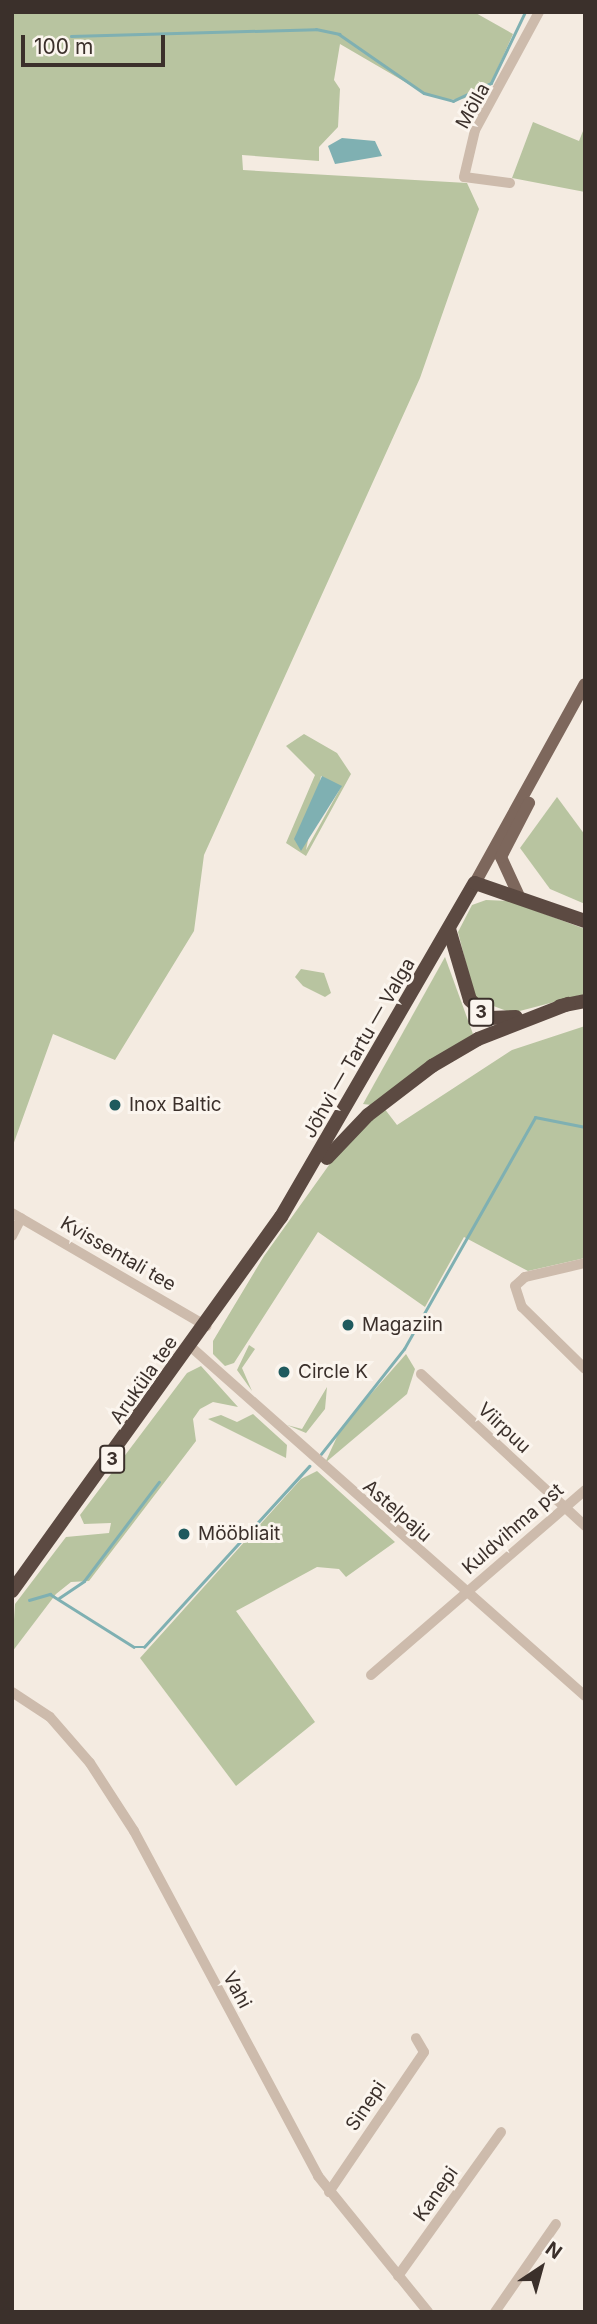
<!DOCTYPE html>
<html>
<head>
<meta charset="utf-8">
<style>
	body { margin:0 }
	#map { position:relative; width:597px; height:2324px; overflow:hidden; background:#f4ebe1; font-family:Inter,sans-serif }
	div>[style] { position:absolute }
	.green>* { inset:0; background:#b8c4a0 }
	.water>* { inset:0; background:#7fb0b2 }
	.stream>* { height:2.5px; margin:-1.25px; padding:0 1.25px; transform-origin:1.25px; border-radius:1.25px; background:#7fb0b2 }
	.minor>* { height:10px; margin:-5px; padding:0 5px; transform-origin:5px; border-radius:5px; background:#cdbbac }
	.major>* { height:12px; margin:-6px; padding:0 6px; transform-origin:6px; border-radius:6px; background:#7d675c }
	.highway>* { height:14px; margin:-7px; padding:0 7px; transform-origin:7px; border-radius:7px; background:#5c4a42 }
	.dots>* { width:19px; height:19px; translate:-50% -50%; box-sizing:border-box; border:4px solid #fbf5ee; border-radius:50% }
	span { translate:-50% -50%; white-space:nowrap; text-align:center; line-height:1.15; -webkit-text-stroke:6px #fbf5ee; paint-order:stroke }
	.shield-label span { padding:2px 5px; background:#fbf5ee; border:2px solid; border-radius:5px; -webkit-text-stroke-width:0 }
	.shield-label { font-size:18px; color:#3b302b; font-weight:700 }
	.street-label { font-size:19px; color:#3b302b }
	.poi-label { font-size:19px; color:#3b302b }
	.left { translate:0 -50%; text-align:left }
	.frame { position:absolute; inset:0; border:14px solid #3b302b; pointer-events:none }
	.north { position:absolute; left:506px; top:2233px; width:70px; height:70px; -webkit-text-stroke:5px #fbf5ee; paint-order:stroke; rotate:36deg; font-size:19px; font-weight:700; line-height:28px; text-align:center; color:#3b302b }
	.north::after { content:''; display:block; margin:auto; width:24px; height:32px; background:#3b302b; clip-path:polygon(50% 0,100% 100%,50% 72%,0 100%) }
	.scale { position:absolute; left:21px; top:35px; width:144px; height:32px; box-sizing:border-box; border:4px solid #3b302b; border-top:0; padding-left:9px; font-size:21px; line-height:24px; white-space:nowrap; color:#3b302b; -webkit-text-stroke:5px #fbf5ee; paint-order:stroke }
</style>
</head>
<body>
<div id="map">
	<div class="green">
		<div style="clip-path:polygon(12px 12px,474px 12px,513px 34px,491px 83px,474px 97px,450px 100px,424px 93px,340px 44px,334px 80px,340px 89px,338px 127px,319px 147px,319px 161px,242px 155px,243px 170px,467px 183px,479px 209px,420px 378px,204px 855px,194px 931px,115px 1060px,53px 1034px,12px 1148px)"></div>
		<div style="clip-path:polygon(533px 122px,579px 141px,585px 126px,585px 192px,512px 178px)"></div>
		<div style="clip-path:polygon(evenodd,304px 734px,337px 753px,351px 774px,306px 856px,286px 843px,315px 775px,286px 746px,304px 734px,321px 776px,341px 787px,306px 850px,321px 776px)"></div>
		<div style="clip-path:polygon(557px 797px,585px 835px,585px 904px,550px 889px,520px 848px)"></div>
		<div style="clip-path:polygon(486px 900px,510px 901px,585px 929px,585px 994px,512px 1013px,475px 999px,458px 932px,472px 905px)"></div>
		<div style="clip-path:polygon(445px 957px,473px 1034px,371px 1105px,363px 1104px)"></div>
		<div style="clip-path:polygon(301px 969px,324px 973px,331px 993px,325px 997px,303px 986px,295px 977px)"></div>
		<div style="clip-path:polygon(585px 1026px,585px 1258px,528px 1271px,464px 1237px,425px 1307px,318px 1232px,234px 1363px,225px 1366px,213px 1354px,213px 1341px,264px 1256px,334px 1158px,384px 1108px,397px 1125px,512px 1050px)"></div>
		<div style="clip-path:polygon(249px 1345px,255px 1349px,242px 1368px,252px 1391px,237px 1370px)"></div>
		<div style="clip-path:polygon(406px 1354px,415px 1369px,407px 1394px,325px 1463px,341px 1428px)"></div>
		<div style="clip-path:polygon(201px 1366px,238px 1407px,213px 1402px,200px 1409px,193px 1419px,196px 1441px,89px 1581px,71px 1582px,56px 1594px,12px 1652px,15px 1604px,66px 1537px,109px 1533px,111px 1523px,84px 1524px,80px 1515px,187px 1373px)"></div>
		<div style="clip-path:polygon(327px 1387px,325px 1409px,306px 1433px,287px 1425px,302px 1429px)"></div>
		<div style="clip-path:polygon(253px 1414px,287px 1445px,286px 1458px,208px 1419px,221px 1415px,237px 1422px)"></div>
		<div style="clip-path:polygon(317px 1471px,395px 1542px,346px 1577px,339px 1569px,317px 1567px,236px 1611px,315px 1722px,236px 1786px,140px 1658px,301px 1479px)"></div>
	</div>
	<div class="water">
		<div style="clip-path:polygon(342px 138px,375px 141px,382px 156px,335px 164px,328px 146px)"></div>
		<div style="clip-path:polygon(322px 776px,342px 786px,301px 851px,294px 839px)"></div>
	</div>
	<div class="stream">
		<div style="left:71px;top:36px;width:245px;rotate:-1.6deg"></div>
		<div style="left:316px;top:29px;width:24px;rotate:12deg"></div>
		<div style="left:339px;top:34px;width:103px;rotate:34.8deg"></div>
		<div style="left:424px;top:93px;width:30px;rotate:15deg"></div>
		<div style="left:453px;top:101px;width:42px;rotate:-25.3deg"></div>
		<div style="left:491px;top:83px;width:79px;rotate:-64.4deg"></div>
		<div style="left:321px;top:1454px;width:134px;rotate:-51.7deg"></div>
		<div style="left:404px;top:1349px;width:266px;rotate:-60.5deg"></div>
		<div style="left:535px;top:1117px;width:51px;rotate:11.3deg"></div>
		<div style="left:59px;top:1598px;width:30px;rotate:-34deg"></div>
		<div style="left:84px;top:1581px;width:124px;rotate:-52.9deg"></div>
		<div style="left:29px;top:1600px;width:22px;rotate:-16deg"></div>
		<div style="left:50px;top:1594px;width:99px;rotate:32.2deg"></div>
		<div style="left:134px;top:1647px;width:10px"></div>
		<div style="left:144px;top:1647px;width:245px;rotate:-47.6deg"></div>
	</div>
	<div class="minor">
		<div style="left:510px;top:183px;width:46px;rotate:-172.6deg"></div>
		<div style="left:464px;top:177px;width:48px;rotate:-76.8deg"></div>
		<div style="left:475px;top:130px;width:134px;rotate:-61.5deg"></div>
		<div style="left:12px;top:1213px;width:225px;rotate:30.2deg"></div>
		<div style="left:12px;top:1236px;width:20px;rotate:-63deg"></div>
		<div style="left:585px;top:1263px;width:62px;rotate:166.9deg"></div>
		<div style="left:525px;top:1277px;width:13px;rotate:138deg"></div>
		<div style="left:515px;top:1286px;width:22px;rotate:72deg"></div>
		<div style="left:522px;top:1307px;width:88px;rotate:44.5deg"></div>
		<div style="left:191px;top:1347px;width:526px;rotate:41.53deg"></div>
		<div style="left:421px;top:1374px;width:224px;rotate:42.8deg"></div>
		<div style="left:371px;top:1675px;width:283px;rotate:-40.8deg"></div>
		<div style="left:12px;top:1692px;width:45px;rotate:33.3deg"></div>
		<div style="left:50px;top:1717px;width:61px;rotate:49deg"></div>
		<div style="left:90px;top:1763px;width:81px;rotate:57.1deg"></div>
		<div style="left:134px;top:1831px;width:391px;rotate:61.9deg"></div>
		<div style="left:318px;top:2176px;width:175px;rotate:51deg"></div>
		<div style="left:329px;top:2192px;width:169px;rotate:-55.8deg"></div>
		<div style="left:424px;top:2052px;width:16px;rotate:-120deg"></div>
		<div style="left:398px;top:2276px;width:177px;rotate:-54.4deg"></div>
		<div style="left:495px;top:2312px;width:107px;rotate:-55.3deg"></div>
	</div>
	<div class="major">
		<div style="left:475px;top:883px;width:227px;rotate:-61.1deg"></div>
		<div style="left:518px;top:894px;width:41px;rotate:-114.7deg"></div>
		<div style="left:501px;top:857px;width:61px;rotate:-62.6deg"></div>
	</div>
	<div class="highway">
		<div style="left:449px;top:929px;width:74px;rotate:73.5deg"></div>
		<div style="left:470px;top:1000px;width:27px;rotate:42deg"></div>
		<div style="left:490px;top:1018px;width:26px;rotate:-2deg"></div>
		<div style="left:560px;top:1006px;width:25px;rotate:-11deg"></div>
		<div style="left:327px;top:1158px;width:59px;rotate:-46.4deg"></div>
		<div style="left:368px;top:1115px;width:81px;rotate:-37.4deg"></div>
		<div style="left:432px;top:1066px;width:53px;rotate:-30.4deg"></div>
		<div style="left:478px;top:1039px;width:97px;rotate:-21.3deg"></div>
		<div style="left:12px;top:1591px;width:461px;rotate:-54.3deg"></div>
		<div style="left:281px;top:1217px;width:386px;rotate:-59.9deg"></div>
		<div style="left:475px;top:883px;width:116px;rotate:19.1deg"></div>
	</div>
	<div class="dots">
		<div style="left:115px;top:1105px;background:#1f5a5e"></div>
		<div style="left:348px;top:1325px;background:#1f5a5e"></div>
		<div style="left:284px;top:1372px;background:#1f5a5e"></div>
		<div style="left:184px;top:1534px;background:#1f5a5e"></div>
	</div>
	<div class="shield-label">
		<span style="left:481px;top:1012px">3</span>
		<span style="left:112px;top:1459px">3</span>
	</div>
	<div class="street-label">
		<span style="left:473px;top:106px;rotate:-61deg">Mölla</span>
		<span style="left:359px;top:1048px;rotate:-60deg">Jõhvi — Tartu — Valga</span>
		<span style="left:118px;top:1254px;rotate:30deg">Kvissentali tee</span>
		<span style="left:144px;top:1380px;rotate:-55deg">Aruküla tee</span>
		<span style="left:504px;top:1428px;rotate:43deg">Viirpuu</span>
		<span style="left:397px;top:1511px;rotate:41deg">Astelpaju</span>
		<span style="left:513px;top:1529px;rotate:-41deg">Kuldvihma pst</span>
		<span style="left:237px;top:1990px;rotate:62deg">Vahi</span>
		<span style="left:366px;top:2106px;rotate:-56deg">Sinepi</span>
		<span style="left:436px;top:2194px;rotate:-55deg">Kanepi</span>
	</div>
	<div class="poi-label">
		<span class="left" style="left:129px;top:1105px">Inox Baltic</span>
		<span class="left" style="left:362px;top:1325px">Magaziin</span>
		<span class="left" style="left:298px;top:1372px">Circle K</span>
		<span class="left" style="left:198px;top:1534px">Mööbliait</span>
	</div>
	<div class="frame"></div>
	<div class="north">N</div>
	<div class="scale">100 m</div>
</div>
</body>
</html>
